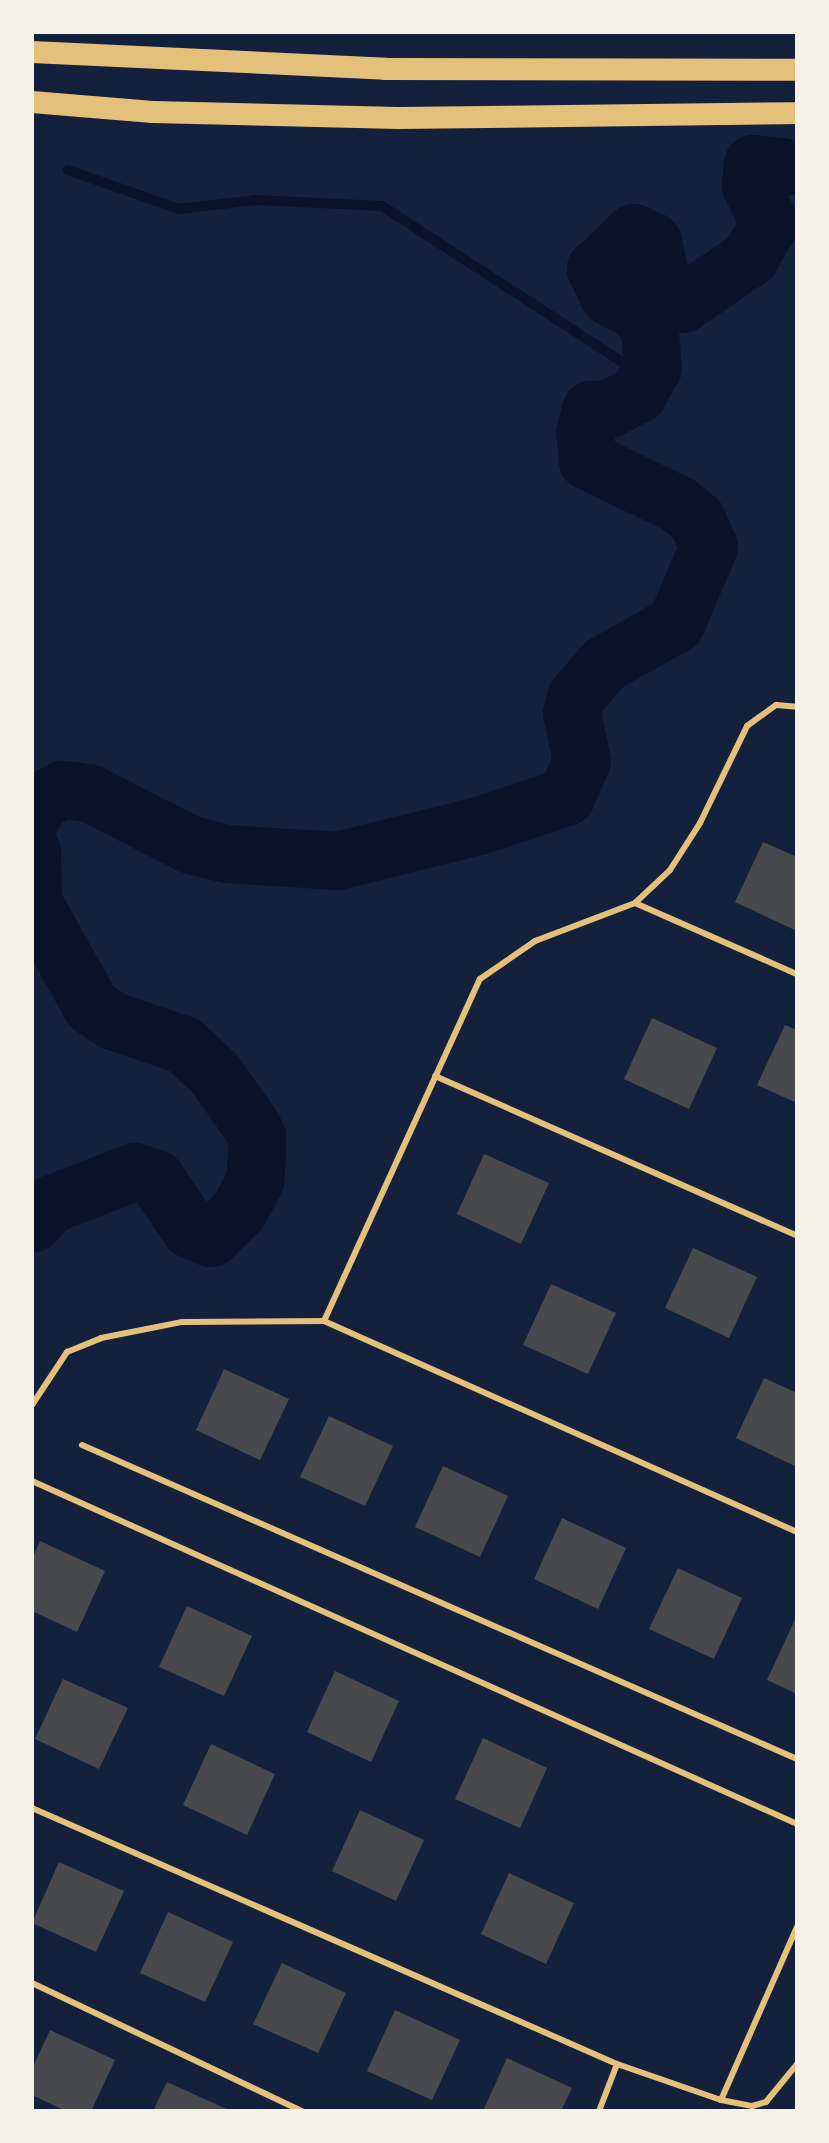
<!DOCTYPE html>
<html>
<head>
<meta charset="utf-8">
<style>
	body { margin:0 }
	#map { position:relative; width:829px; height:2143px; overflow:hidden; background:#14213d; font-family:"Nunito Sans",sans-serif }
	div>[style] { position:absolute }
	.stream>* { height:10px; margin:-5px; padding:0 5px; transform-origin:5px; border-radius:5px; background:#0b132b }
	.river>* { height:58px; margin:-29px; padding:0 29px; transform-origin:29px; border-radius:29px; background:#0b132b }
	.building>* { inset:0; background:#48494c }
	.service>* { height:6px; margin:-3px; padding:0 3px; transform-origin:3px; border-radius:3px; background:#e5c07b }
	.trunk>* { height:22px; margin:-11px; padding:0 11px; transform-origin:11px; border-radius:11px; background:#e5c07b }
	span { translate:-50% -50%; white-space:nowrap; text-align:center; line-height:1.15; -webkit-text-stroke:7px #f6f1e7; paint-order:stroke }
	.frame { position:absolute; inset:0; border:34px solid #f6f1e7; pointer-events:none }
</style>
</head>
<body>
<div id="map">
	<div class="stream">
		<div style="left:68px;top:170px;width:118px;rotate:19.4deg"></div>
		<div style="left:179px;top:209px;width:79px;rotate:-6.6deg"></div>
		<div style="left:257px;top:200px;width:125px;rotate:2.7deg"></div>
		<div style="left:382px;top:206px;width:316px;rotate:33deg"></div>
	</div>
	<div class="river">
		<div style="left:32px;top:818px;width:19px;rotate:-62deg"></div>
		<div style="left:41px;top:801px;width:25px;rotate:-27deg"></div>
		<div style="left:63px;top:790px;width:26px;rotate:7deg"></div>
		<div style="left:89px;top:793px;width:114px;rotate:27deg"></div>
		<div style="left:191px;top:845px;width:37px;rotate:14deg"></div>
		<div style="left:227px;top:854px;width:111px;rotate:3.6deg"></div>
		<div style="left:338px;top:861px;width:145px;rotate:-13.9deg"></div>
		<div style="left:479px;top:826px;width:92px;rotate:-18.4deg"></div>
		<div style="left:566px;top:797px;width:39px;rotate:-66deg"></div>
		<div style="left:582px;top:761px;width:49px;rotate:-101.8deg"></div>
		<div style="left:572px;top:713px;width:18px;rotate:-74deg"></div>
		<div style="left:577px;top:696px;width:43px;rotate:-48.8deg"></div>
		<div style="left:605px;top:664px;width:81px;rotate:-29.4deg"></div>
		<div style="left:676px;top:624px;width:84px;rotate:-66.8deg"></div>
		<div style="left:709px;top:547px;width:30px;rotate:-114deg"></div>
		<div style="left:697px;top:520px;width:23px;rotate:-140deg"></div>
		<div style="left:679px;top:505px;width:101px;rotate:-154.2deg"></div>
		<div style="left:588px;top:461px;width:28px;rotate:-96deg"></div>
		<div style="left:585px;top:433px;width:24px;rotate:-75deg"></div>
		<div style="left:591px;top:410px;width:19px;rotate:-3deg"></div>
		<div style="left:610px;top:409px;width:32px;rotate:-28deg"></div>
		<div style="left:638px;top:394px;width:30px;rotate:-60deg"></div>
		<div style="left:653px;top:368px;width:35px;rotate:-95deg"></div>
		<div style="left:650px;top:333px;width:21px;rotate:-115deg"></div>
		<div style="left:641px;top:314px;width:37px;rotate:-151deg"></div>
		<div style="left:609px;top:296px;width:30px;rotate:-116deg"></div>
		<div style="left:596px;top:269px;width:52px;rotate:-43.5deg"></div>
		<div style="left:634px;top:233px;width:21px;rotate:25deg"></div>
		<div style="left:653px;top:242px;width:62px;rotate:78deg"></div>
		<div style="left:666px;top:303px;width:17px;rotate:3deg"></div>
		<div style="left:683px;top:304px;width:81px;rotate:-34.5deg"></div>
		<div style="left:750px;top:258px;width:39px;rotate:-60deg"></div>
		<div style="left:770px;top:224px;width:42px;rotate:-116.6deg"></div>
		<div style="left:751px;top:186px;width:22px;rotate:-85deg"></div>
		<div style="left:753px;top:164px;width:31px;rotate:6deg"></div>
		<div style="left:32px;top:851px;width:51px;rotate:88.9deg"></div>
		<div style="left:33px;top:902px;width:120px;rotate:60.7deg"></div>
		<div style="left:92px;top:1007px;width:25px;rotate:34deg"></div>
		<div style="left:113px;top:1021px;width:75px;rotate:18.7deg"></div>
		<div style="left:184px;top:1045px;width:42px;rotate:43.1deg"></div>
		<div style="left:215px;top:1074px;width:59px;rotate:54.7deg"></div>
		<div style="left:249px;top:1122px;width:16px;rotate:60deg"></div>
		<div style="left:257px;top:1136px;width:19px;rotate:90deg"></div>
		<div style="left:257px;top:1155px;width:26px;rotate:94deg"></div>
		<div style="left:255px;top:1181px;width:34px;rotate:118deg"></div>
		<div style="left:239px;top:1211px;width:39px;rotate:136deg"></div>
		<div style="left:211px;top:1238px;width:23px;rotate:-157deg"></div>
		<div style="left:190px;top:1229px;width:60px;rotate:-124.2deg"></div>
		<div style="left:156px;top:1179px;width:22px;rotate:-162deg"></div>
		<div style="left:135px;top:1172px;width:89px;rotate:158.9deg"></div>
		<div style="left:52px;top:1204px;width:28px;rotate:135deg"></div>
	</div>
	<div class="building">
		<div style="clip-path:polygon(763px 842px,797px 857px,797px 931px,735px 902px)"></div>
		<div style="clip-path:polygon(652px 1018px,717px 1048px,689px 1109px,624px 1079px)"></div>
		<div style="clip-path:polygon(785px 1025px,797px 1030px,797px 1103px,757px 1085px)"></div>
		<div style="clip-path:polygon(484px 1154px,549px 1183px,521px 1244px,457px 1214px)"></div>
		<div style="clip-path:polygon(693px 1248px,757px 1277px,729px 1338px,665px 1308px)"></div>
		<div style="clip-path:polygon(551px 1284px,616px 1313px,588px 1374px,523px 1345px)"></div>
		<div style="clip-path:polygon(224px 1369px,289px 1399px,260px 1460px,196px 1430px)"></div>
		<div style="clip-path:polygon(764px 1378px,797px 1393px,797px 1467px,736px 1438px)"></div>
		<div style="clip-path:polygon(329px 1416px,393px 1446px,365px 1506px,300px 1477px)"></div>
		<div style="clip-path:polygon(443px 1466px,508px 1496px,480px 1557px,415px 1527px)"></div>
		<div style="clip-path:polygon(562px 1518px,626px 1548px,598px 1609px,534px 1579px)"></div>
		<div style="clip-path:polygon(40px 1541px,105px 1571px,77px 1632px,32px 1611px,32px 1559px)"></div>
		<div style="clip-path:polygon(678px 1568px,742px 1598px,714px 1659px,649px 1629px)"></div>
		<div style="clip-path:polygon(187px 1606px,252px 1636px,224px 1696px,159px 1667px)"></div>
		<div style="clip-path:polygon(797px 1615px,797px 1694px,767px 1680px)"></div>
		<div style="clip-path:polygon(335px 1671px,399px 1701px,371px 1762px,307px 1732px)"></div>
		<div style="clip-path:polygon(63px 1679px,128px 1708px,99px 1769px,35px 1739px)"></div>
		<div style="clip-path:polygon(483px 1738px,547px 1768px,520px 1828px,455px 1799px)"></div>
		<div style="clip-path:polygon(211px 1744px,275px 1774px,247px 1835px,183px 1805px)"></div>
		<div style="clip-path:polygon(360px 1810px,424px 1840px,396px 1901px,332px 1871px)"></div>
		<div style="clip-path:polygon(59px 1862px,124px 1891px,96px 1952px,32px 1923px)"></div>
		<div style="clip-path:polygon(509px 1873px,574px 1903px,546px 1964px,481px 1934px)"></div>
		<div style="clip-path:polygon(168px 1912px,233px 1942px,205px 2002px,140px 1973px)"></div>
		<div style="clip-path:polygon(282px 1963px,346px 1993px,318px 2053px,253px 2024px)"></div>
		<div style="clip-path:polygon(395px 2010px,460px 2040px,432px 2100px,367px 2071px)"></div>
		<div style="clip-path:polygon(50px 2030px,115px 2060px,91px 2111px,66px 2111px,32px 2095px,32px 2069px)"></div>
		<div style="clip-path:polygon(507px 2058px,572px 2088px,561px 2111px,483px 2111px)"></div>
		<div style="clip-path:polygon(167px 2082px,231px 2111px,153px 2111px)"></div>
	</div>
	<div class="service">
		<div style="left:635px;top:903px;width:177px;rotate:23.7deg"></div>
		<div style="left:435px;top:1076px;width:396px;rotate:23.8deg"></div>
		<div style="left:324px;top:1321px;width:518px;rotate:24.04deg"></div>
		<div style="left:32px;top:1405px;width:64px;rotate:-56.6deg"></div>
		<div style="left:67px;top:1352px;width:37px;rotate:-22deg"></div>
		<div style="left:101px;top:1338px;width:83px;rotate:-11.2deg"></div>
		<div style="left:182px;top:1322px;width:142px;rotate:-0.4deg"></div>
		<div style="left:324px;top:1321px;width:376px;rotate:-65.5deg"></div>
		<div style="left:480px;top:979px;width:67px;rotate:-34.6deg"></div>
		<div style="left:535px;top:941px;width:107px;rotate:-20.8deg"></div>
		<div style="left:635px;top:903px;width:48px;rotate:-43.3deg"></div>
		<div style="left:670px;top:870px;width:56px;rotate:-57.4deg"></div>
		<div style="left:700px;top:823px;width:108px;rotate:-64.1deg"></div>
		<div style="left:747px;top:726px;width:36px;rotate:-36deg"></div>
		<div style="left:776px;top:705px;width:21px;rotate:5deg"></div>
		<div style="left:82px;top:1445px;width:781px;rotate:23.71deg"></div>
		<div style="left:32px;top:1481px;width:838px;rotate:24.15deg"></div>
		<div style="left:32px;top:1808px;width:639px;rotate:23.63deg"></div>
		<div style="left:617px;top:2064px;width:110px;rotate:19.1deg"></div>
		<div style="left:721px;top:2100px;width:32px;rotate:11deg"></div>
		<div style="left:752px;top:2106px;width:15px;rotate:-16deg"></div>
		<div style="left:766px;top:2102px;width:49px;rotate:-50.8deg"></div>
		<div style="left:32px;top:1983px;width:299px;rotate:25.4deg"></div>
		<div style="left:721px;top:2100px;width:189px;rotate:-66.3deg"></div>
		<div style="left:599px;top:2111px;width:50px;rotate:-69deg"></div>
	</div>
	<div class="trunk">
		<div style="left:32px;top:52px;width:354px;rotate:2.7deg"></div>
		<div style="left:386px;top:69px;width:411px;rotate:0.1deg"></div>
		<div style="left:32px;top:102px;width:121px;rotate:4.7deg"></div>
		<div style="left:153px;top:112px;width:245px;rotate:1.4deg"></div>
		<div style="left:398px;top:118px;width:399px;rotate:-0.7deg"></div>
	</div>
	<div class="frame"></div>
</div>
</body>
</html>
